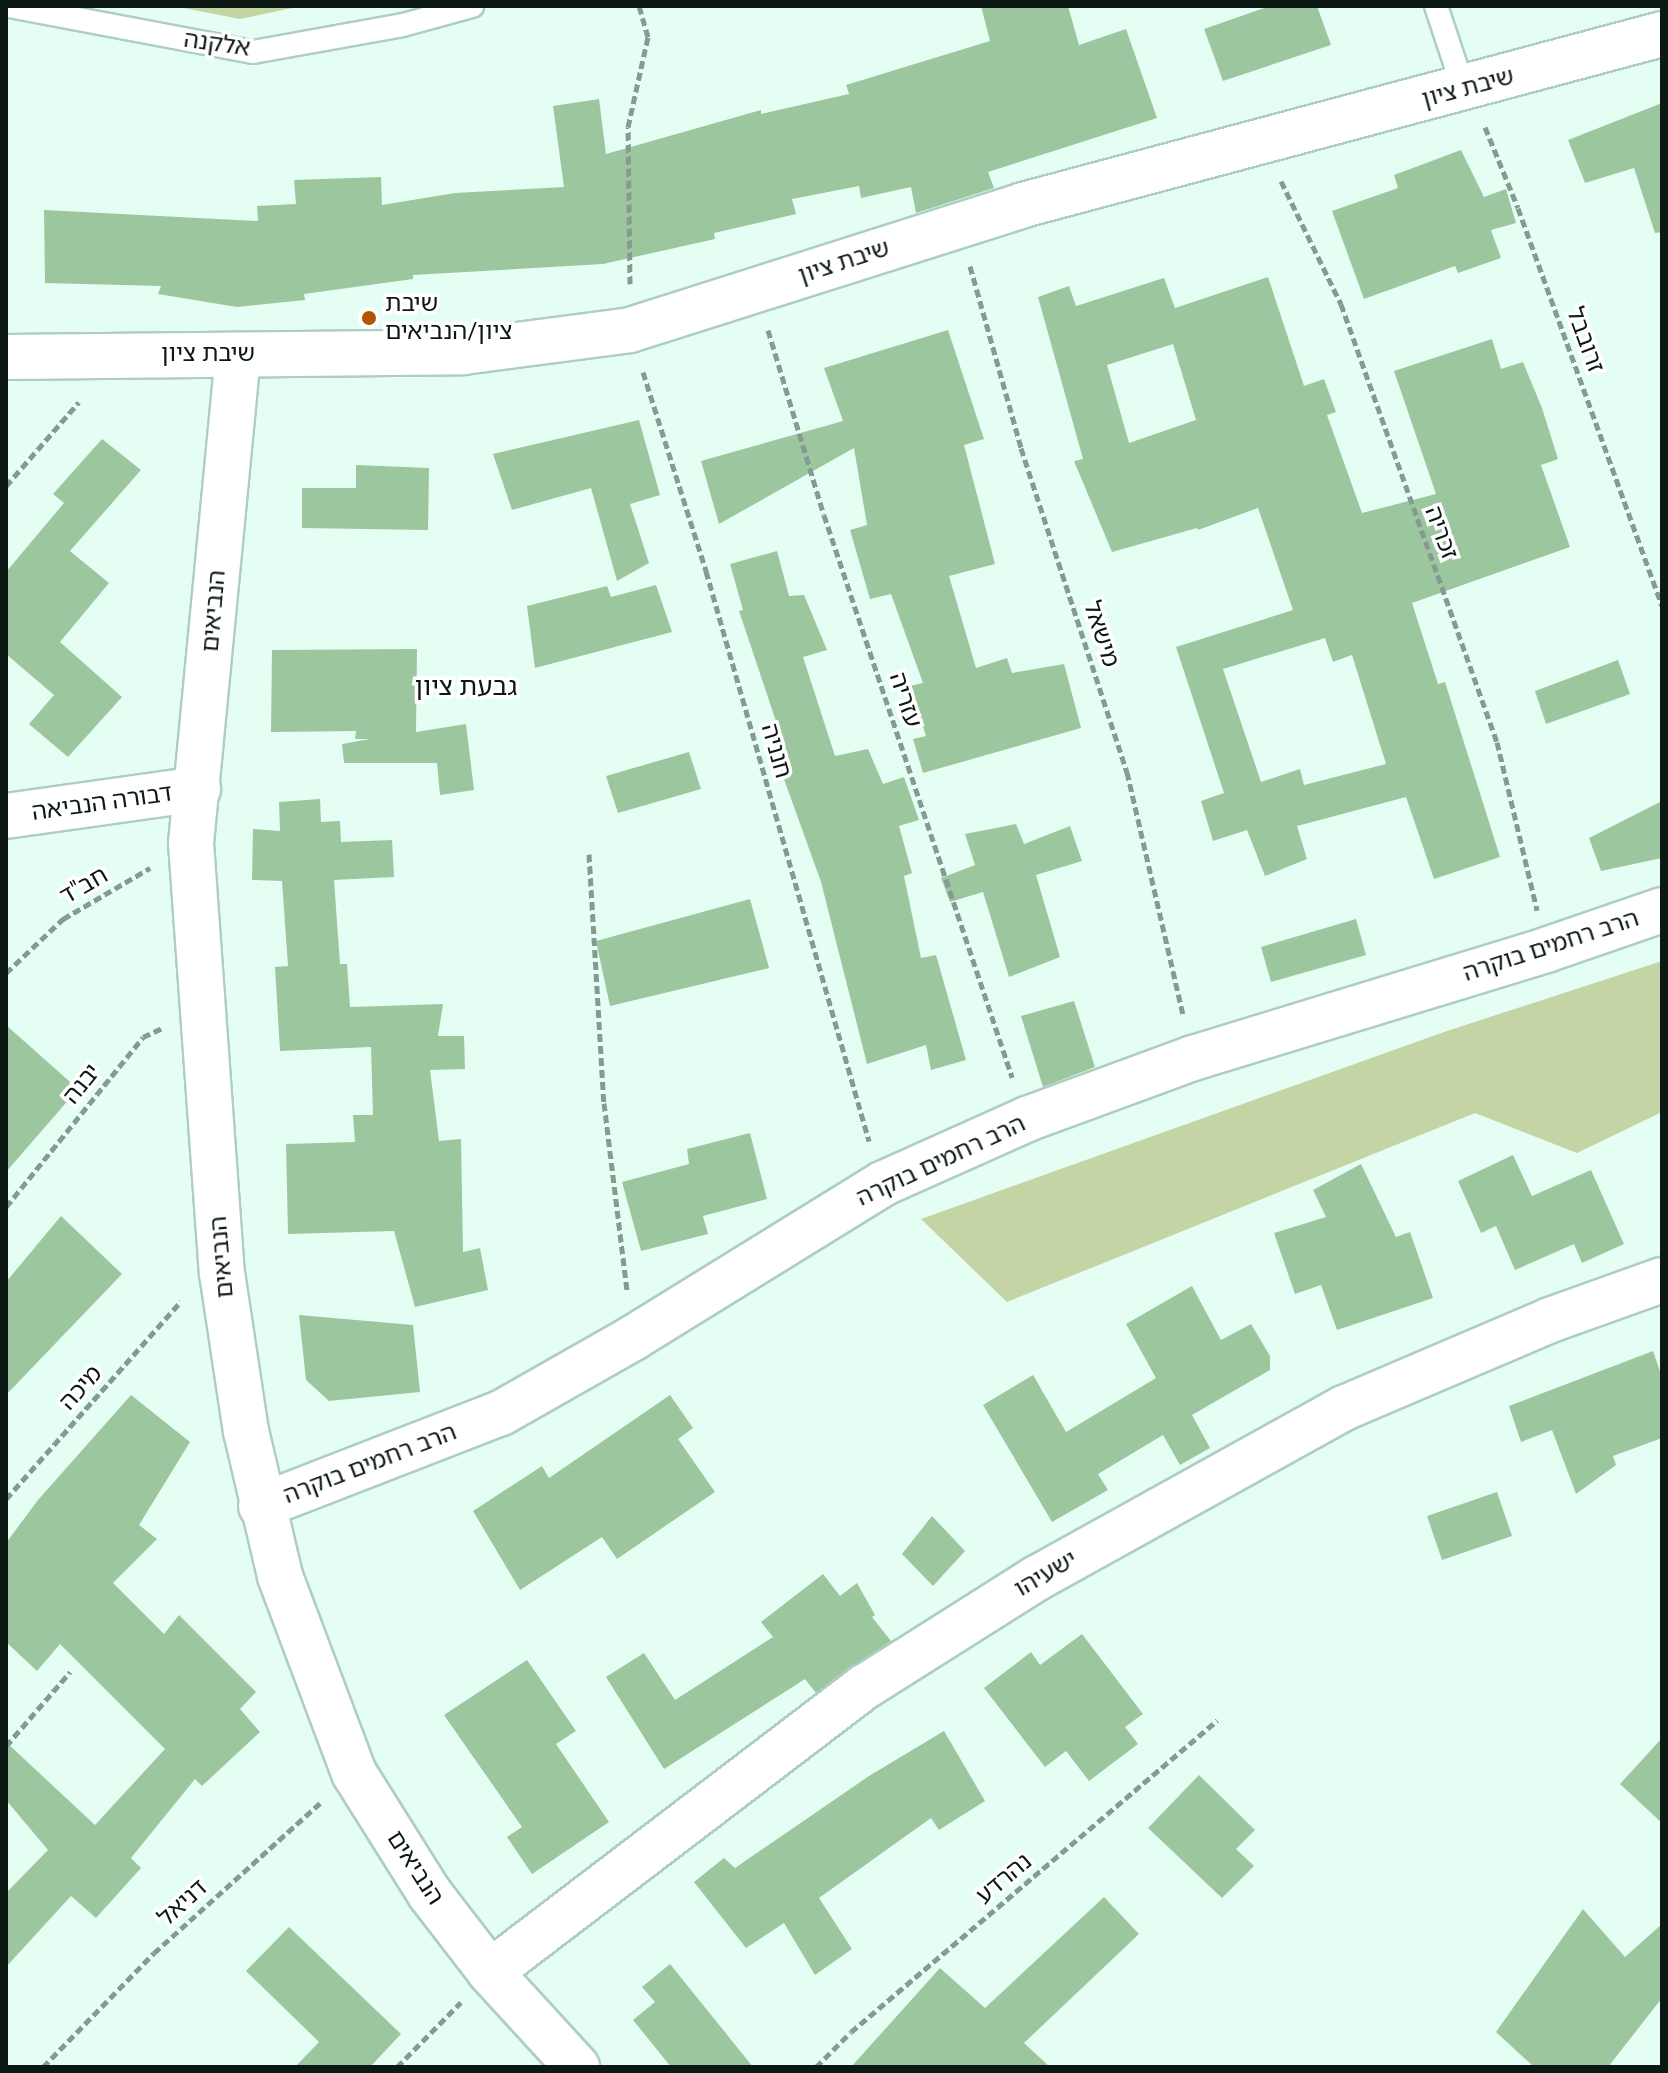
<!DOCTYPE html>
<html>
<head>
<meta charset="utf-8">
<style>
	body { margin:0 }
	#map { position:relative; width:1668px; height:2073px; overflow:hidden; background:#e4fef4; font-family:Roboto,"Noto Sans Hebrew",sans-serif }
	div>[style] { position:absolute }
	.green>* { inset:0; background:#c4d4a5 }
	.building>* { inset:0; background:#9cc79e }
	.path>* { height:5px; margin-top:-2.5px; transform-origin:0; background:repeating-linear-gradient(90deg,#869a92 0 8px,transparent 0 12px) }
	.roads { filter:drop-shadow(2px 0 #aecec2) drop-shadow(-2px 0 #aecec2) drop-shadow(0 2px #aecec2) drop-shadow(0 -2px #aecec2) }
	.lane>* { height:22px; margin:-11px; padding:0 11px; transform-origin:11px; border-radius:11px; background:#fff }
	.street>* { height:44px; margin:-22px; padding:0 22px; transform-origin:22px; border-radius:22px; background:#fff }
	.dots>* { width:22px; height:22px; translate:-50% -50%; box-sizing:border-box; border:4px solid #fff; border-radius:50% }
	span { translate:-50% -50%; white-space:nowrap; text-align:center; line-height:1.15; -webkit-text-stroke:7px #fff; paint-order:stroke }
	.street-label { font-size:24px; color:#0c1813 }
	.poi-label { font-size:24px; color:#0c1813 }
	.left { translate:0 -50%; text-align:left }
	.neighbourhood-label { font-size:26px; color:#0c1813 }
	.frame { position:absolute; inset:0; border:8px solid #0c1813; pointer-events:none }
</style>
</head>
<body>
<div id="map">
	<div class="green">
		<div style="clip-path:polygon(173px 6px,302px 6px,240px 19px)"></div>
		<div style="clip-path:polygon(1662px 961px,1662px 1112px,1577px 1153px,1475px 1113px,1007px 1302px,921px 1219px,1447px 1031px)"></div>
	</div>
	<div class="building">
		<div style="clip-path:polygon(981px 6px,1068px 6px,1079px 45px,1126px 29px,1157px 118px,988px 172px,994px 188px,916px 213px,911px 187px,861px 198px,859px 186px,792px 199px,796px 214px,714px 233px,715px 239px,603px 264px,413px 275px,413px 279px,304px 294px,305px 300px,237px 307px,158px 294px,161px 286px,45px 283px,44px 210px,258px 221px,257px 206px,296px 204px,294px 180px,381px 177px,382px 205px,455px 193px,564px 187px,553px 106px,599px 99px,606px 154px,761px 110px,761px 114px,849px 94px,846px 85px,990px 41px)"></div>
		<div style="clip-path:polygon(1270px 6px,1317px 6px,1331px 45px,1223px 81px,1204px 29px)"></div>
		<div style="clip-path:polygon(1662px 103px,1662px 232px,1655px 233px,1634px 168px,1585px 183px,1568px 140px)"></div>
		<div style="clip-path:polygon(1461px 150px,1484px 197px,1506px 189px,1516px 223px,1491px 230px,1501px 258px,1458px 273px,1455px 266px,1364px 299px,1332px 211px,1398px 188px,1394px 175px)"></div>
		<div style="clip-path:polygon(evenodd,1268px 277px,1304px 386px,1324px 379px,1336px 412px,1327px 415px,1362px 513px,1436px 494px,1394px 371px,1492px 339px,1501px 369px,1523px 362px,1542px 408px,1558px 459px,1541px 465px,1570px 547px,1412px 603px,1438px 684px,1445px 682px,1500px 857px,1434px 879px,1406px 797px,1297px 826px,1307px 859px,1265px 876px,1247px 830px,1213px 841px,1201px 801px,1224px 793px,1176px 647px,1293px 610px,1258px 508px,1198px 530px,1197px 528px,1112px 552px,1074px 461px,1083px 459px,1038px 297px,1069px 286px,1076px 306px,1164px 278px,1175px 308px,1268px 277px,1173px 344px,1196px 420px,1129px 443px,1107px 365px,1173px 344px,1268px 277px,1325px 638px,1333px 662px,1352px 655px,1386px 764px,1304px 785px,1300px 769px,1261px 782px,1223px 669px,1325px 638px)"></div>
		<div style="clip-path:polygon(948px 330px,984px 439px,964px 445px,995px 564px,949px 576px,976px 668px,1007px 658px,1012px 673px,1064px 664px,1081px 728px,923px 773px,913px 739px,926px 736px,910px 686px,923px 683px,891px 594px,870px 599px,850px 530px,867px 525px,854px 448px,719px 524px,701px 461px,843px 421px,824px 368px)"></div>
		<div style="clip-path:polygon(639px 420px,660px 495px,630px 504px,649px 563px,617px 581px,591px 488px,512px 510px,493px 454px)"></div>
		<div style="clip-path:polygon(102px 439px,141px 470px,70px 551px,109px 583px,60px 642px,122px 697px,68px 757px,29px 724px,54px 695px,6px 654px,6px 572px,64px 503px,53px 494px)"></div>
		<div style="clip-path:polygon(356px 465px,429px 468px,428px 530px,302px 528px,302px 488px,356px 488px)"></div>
		<div style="clip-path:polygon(777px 551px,789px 596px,804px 595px,827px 650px,803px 657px,835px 756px,868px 749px,883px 784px,904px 777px,919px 820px,899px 826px,912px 873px,904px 876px,921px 958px,936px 955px,966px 1060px,931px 1070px,926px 1045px,867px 1064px,821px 882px,780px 768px,791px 766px,739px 611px,743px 610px,730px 564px)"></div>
		<div style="clip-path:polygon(656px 585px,672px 632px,535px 668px,527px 606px,607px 586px,611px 597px)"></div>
		<div style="clip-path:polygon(417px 649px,416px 732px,466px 724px,474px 790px,440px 795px,437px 763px,344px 763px,342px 744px,370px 739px,355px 739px,356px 731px,271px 732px,272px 650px)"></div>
		<div style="clip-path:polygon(1618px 660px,1630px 694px,1546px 724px,1535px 691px)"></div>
		<div style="clip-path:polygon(689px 752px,701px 789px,618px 813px,606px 776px)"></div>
		<div style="clip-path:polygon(320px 799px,321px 822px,340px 821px,341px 842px,392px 840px,394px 877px,334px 880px,340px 964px,347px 964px,350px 1007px,443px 1004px,438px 1036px,464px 1036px,465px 1069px,430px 1070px,439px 1141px,461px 1139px,463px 1252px,480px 1248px,488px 1290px,415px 1307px,394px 1231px,288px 1234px,286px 1144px,355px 1142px,353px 1115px,373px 1115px,371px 1047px,280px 1051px,275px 967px,288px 966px,282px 881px,252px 880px,253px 829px,280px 831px,279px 802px)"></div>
		<div style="clip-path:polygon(1662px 801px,1662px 858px,1601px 871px,1589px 838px)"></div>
		<div style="clip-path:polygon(1016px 824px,1024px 844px,1070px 826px,1082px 861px,1036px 875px,1060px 957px,1009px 977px,983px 892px,950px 902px,941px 878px,975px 865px,965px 834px)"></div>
		<div style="clip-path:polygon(750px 899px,769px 968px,610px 1006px,596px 941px)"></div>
		<div style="clip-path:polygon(1356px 919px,1366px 955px,1271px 982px,1261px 947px)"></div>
		<div style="clip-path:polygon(1074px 1001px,1095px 1067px,1043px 1087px,1021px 1016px)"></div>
		<div style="clip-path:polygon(6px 1025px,78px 1089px,6px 1172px)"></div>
		<div style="clip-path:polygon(750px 1133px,767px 1199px,703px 1216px,708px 1234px,641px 1251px,622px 1182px,689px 1164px,687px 1149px)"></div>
		<div style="clip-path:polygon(1513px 1155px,1532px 1196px,1591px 1170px,1624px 1244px,1582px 1263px,1574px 1244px,1515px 1270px,1496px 1226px,1481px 1233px,1458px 1181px)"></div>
		<div style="clip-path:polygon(1361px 1164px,1396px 1237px,1410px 1232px,1433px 1298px,1337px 1330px,1321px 1285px,1295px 1294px,1274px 1233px,1326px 1217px,1313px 1190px)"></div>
		<div style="clip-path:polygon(61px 1216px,122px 1274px,6px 1395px,6px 1282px)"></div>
		<div style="clip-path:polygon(1192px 1286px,1221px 1340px,1251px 1324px,1270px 1356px,1270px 1370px,1192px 1415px,1210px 1448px,1180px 1465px,1163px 1435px,1098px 1474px,1108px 1490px,1052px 1522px,983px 1405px,1033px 1375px,1066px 1432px,1156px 1378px,1126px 1324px)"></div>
		<div style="clip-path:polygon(299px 1315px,413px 1325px,420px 1392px,329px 1401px,306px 1380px)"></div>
		<div style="clip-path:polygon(1653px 1351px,1662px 1377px,1662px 1438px,1613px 1456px,1616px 1465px,1576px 1494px,1552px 1430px,1521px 1442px,1509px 1406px)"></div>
		<div style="clip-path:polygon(131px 1395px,190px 1442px,139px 1525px,157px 1539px,113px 1583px,164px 1634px,179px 1615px,256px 1692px,240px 1709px,260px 1732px,202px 1786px,195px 1779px,131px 1858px,141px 1868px,96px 1918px,71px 1896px,6px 1967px,6px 1893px,48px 1850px,6px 1800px,6px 1742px,95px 1825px,165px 1749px,60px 1644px,37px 1671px,6px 1642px,6px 1543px,38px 1500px)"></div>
		<div style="clip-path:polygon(670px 1395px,693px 1428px,678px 1439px,715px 1492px,617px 1559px,602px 1537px,520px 1590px,473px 1511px,542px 1466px,549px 1478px)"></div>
		<div style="clip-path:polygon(1497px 1492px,1512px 1536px,1442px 1560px,1427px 1516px)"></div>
		<div style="clip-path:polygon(932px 1516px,965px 1551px,933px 1586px,902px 1554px)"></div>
		<div style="clip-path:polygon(823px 1574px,840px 1596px,857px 1583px,875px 1615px,872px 1617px,891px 1641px,816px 1693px,805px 1679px,664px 1769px,606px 1677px,644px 1653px,675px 1700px,773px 1637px,761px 1622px)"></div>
		<div style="clip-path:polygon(1082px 1634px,1143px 1714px,1125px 1727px,1138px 1744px,1089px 1781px,1066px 1751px,1045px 1767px,984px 1688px,1031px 1652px,1040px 1665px)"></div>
		<div style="clip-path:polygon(527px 1660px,576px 1731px,556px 1744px,609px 1822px,532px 1874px,507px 1837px,522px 1827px,444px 1715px)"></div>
		<div style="clip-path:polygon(944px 1731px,985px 1801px,939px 1830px,931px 1818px,819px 1898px,852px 1949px,815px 1975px,784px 1923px,746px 1948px,694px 1882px,724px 1858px,735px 1868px,869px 1776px)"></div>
		<div style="clip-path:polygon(1662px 1738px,1662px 1823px,1620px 1784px)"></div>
		<div style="clip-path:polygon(1199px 1775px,1255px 1830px,1236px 1849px,1254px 1866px,1222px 1898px,1148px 1828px)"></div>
		<div style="clip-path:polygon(1104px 1897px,1139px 1934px,1024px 2043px,1050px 2067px,851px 2067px,940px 1968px,985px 2008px)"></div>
		<div style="clip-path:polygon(1583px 1909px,1625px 1957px,1662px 1924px,1662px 1998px,1608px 2067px,1534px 2067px,1496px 2032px)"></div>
		<div style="clip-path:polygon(289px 1927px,401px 2034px,370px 2067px,295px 2067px,319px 2042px,246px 1971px)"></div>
		<div style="clip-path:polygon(670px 1964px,753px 2067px,671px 2067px,633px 2020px,655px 2002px,642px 1987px)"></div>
	</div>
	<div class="path">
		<div style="left:1485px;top:127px;width:87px;rotate:67.8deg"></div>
		<div style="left:1518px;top:208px;width:423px;rotate:70.1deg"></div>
		<div style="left:1281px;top:181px;width:137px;rotate:64deg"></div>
		<div style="left:1341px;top:304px;width:465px;rotate:70.4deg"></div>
		<div style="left:1497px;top:742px;width:173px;rotate:76.6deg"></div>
		<div style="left:970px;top:266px;width:189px;rotate:74.3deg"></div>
		<div style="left:1021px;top:448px;width:341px;rotate:71.9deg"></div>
		<div style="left:1127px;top:772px;width:248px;rotate:77deg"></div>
		<div style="left:630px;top:284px;width:157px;rotate:-90.7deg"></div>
		<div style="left:628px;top:127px;width:92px;rotate:-77.5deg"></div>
		<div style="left:648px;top:37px;width:32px;rotate:-106deg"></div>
		<div style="left:768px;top:330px;width:193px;rotate:73.2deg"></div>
		<div style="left:824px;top:515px;width:593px;rotate:71.5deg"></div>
		<div style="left:643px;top:372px;width:209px;rotate:72.4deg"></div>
		<div style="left:706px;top:571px;width:593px;rotate:74.04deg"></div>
		<div style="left:6px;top:486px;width:111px;rotate:-49deg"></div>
		<div style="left:589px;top:854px;width:249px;rotate:86.6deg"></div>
		<div style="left:604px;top:1103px;width:189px;rotate:83deg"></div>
		<div style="left:6px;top:973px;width:79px;rotate:-43.5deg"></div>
		<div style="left:63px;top:919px;width:101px;rotate:-30.4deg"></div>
		<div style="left:6px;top:1207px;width:218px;rotate:-51.1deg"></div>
		<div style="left:143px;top:1037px;width:21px;rotate:-25deg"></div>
		<div style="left:6px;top:1499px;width:264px;rotate:-48.5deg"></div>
		<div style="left:6px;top:1746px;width:98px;rotate:-49.1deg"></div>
		<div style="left:43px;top:2067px;width:159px;rotate:-45.8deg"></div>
		<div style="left:154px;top:1953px;width:224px;rotate:-42.1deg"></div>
		<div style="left:397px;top:2067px;width:91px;rotate:-45.4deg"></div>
		<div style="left:816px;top:2067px;width:49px;rotate:-45deg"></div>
		<div style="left:851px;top:2032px;width:481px;rotate:-40.4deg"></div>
	</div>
	<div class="roads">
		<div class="lane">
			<div style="left:9px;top:6px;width:248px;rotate:10.7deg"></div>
			<div style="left:253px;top:52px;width:152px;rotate:-10.2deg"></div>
			<div style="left:403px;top:25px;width:72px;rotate:-15.4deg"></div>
			<div style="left:1436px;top:6px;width:89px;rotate:71.6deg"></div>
		</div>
		<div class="street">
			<div style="left:238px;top:355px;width:490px;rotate:95.5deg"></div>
			<div style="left:191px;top:843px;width:431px;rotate:85.9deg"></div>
			<div style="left:222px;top:1273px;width:160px;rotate:81.4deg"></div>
			<div style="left:246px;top:1431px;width:149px;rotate:76.8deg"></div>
			<div style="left:280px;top:1576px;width:210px;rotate:69.4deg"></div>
			<div style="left:354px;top:1773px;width:143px;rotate:57.9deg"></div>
			<div style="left:430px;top:1894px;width:98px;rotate:52.4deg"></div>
			<div style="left:490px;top:1972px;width:129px;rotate:47.5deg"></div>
			<div style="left:6px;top:357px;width:458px;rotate:-0.6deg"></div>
			<div style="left:464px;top:352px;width:167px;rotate:-7.5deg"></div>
			<div style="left:630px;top:330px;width:412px;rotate:-17.6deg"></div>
			<div style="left:1023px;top:205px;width:661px;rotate:-14.98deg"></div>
			<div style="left:6px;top:816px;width:194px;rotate:-8deg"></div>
			<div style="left:261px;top:1506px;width:257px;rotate:-21.2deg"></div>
			<div style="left:501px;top:1413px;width:152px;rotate:-29.6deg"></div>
			<div style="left:633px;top:1338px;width:293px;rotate:-31.7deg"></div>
			<div style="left:882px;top:1184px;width:159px;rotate:-24.1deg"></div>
			<div style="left:1027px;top:1119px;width:177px;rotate:-20.2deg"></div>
			<div style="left:1193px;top:1058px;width:369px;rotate:-17deg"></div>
			<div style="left:1546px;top:950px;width:123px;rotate:-19deg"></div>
			<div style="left:490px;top:1972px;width:472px;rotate:-37.3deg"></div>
			<div style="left:866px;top:1686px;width:202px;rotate:-32.3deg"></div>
			<div style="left:1037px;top:1578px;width:351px;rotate:-29deg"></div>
			<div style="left:1344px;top:1408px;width:224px;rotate:-23.1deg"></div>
			<div style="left:1550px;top:1320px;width:119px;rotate:-19.7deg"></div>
		</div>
	</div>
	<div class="dots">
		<div style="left:369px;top:318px;background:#b35602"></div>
	</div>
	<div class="street-label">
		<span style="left:217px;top:44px;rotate:8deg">אלקנה</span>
		<span style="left:1468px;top:88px;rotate:-15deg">שיבת ציון</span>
		<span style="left:844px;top:262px;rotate:-18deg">שיבת ציון</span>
		<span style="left:1585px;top:340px;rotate:70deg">זרובבל</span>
		<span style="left:208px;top:354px">שיבת ציון</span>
		<span style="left:1441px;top:533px;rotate:70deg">זכריה</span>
		<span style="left:214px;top:611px;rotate:-85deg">הנביאים</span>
		<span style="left:1101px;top:634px;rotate:72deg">מישאל</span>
		<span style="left:905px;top:700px;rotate:72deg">עזריה</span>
		<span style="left:776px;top:751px;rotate:74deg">חנניה</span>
		<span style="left:102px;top:803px;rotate:-8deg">דבורה הנביאה</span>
		<span style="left:84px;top:886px;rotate:-30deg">חב"ד</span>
		<span style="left:1551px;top:946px;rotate:-18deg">הרב רחמים בוקרה</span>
		<span style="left:82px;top:1084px;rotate:-51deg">יבנה</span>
		<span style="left:941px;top:1161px;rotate:-25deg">הרב רחמים בוקרה</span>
		<span style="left:222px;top:1257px;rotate:-95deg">הנביאים</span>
		<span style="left:81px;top:1388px;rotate:-48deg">מיכה</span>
		<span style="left:370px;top:1464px;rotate:-21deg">הרב רחמים בוקרה</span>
		<span style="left:1046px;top:1574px;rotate:-30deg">ישעיהו</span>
		<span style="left:415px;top:1868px;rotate:57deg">הנביאים</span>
		<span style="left:1004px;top:1879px;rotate:-40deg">נהרדע</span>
		<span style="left:183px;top:1903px;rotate:-42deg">דניאל</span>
	</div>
	<div class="poi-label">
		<span class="left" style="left:385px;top:318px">שיבת<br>ציון/הנביאים</span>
	</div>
	<div class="neighbourhood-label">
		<span style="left:466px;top:687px">גבעת ציון</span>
	</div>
	<div class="frame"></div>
</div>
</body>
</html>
